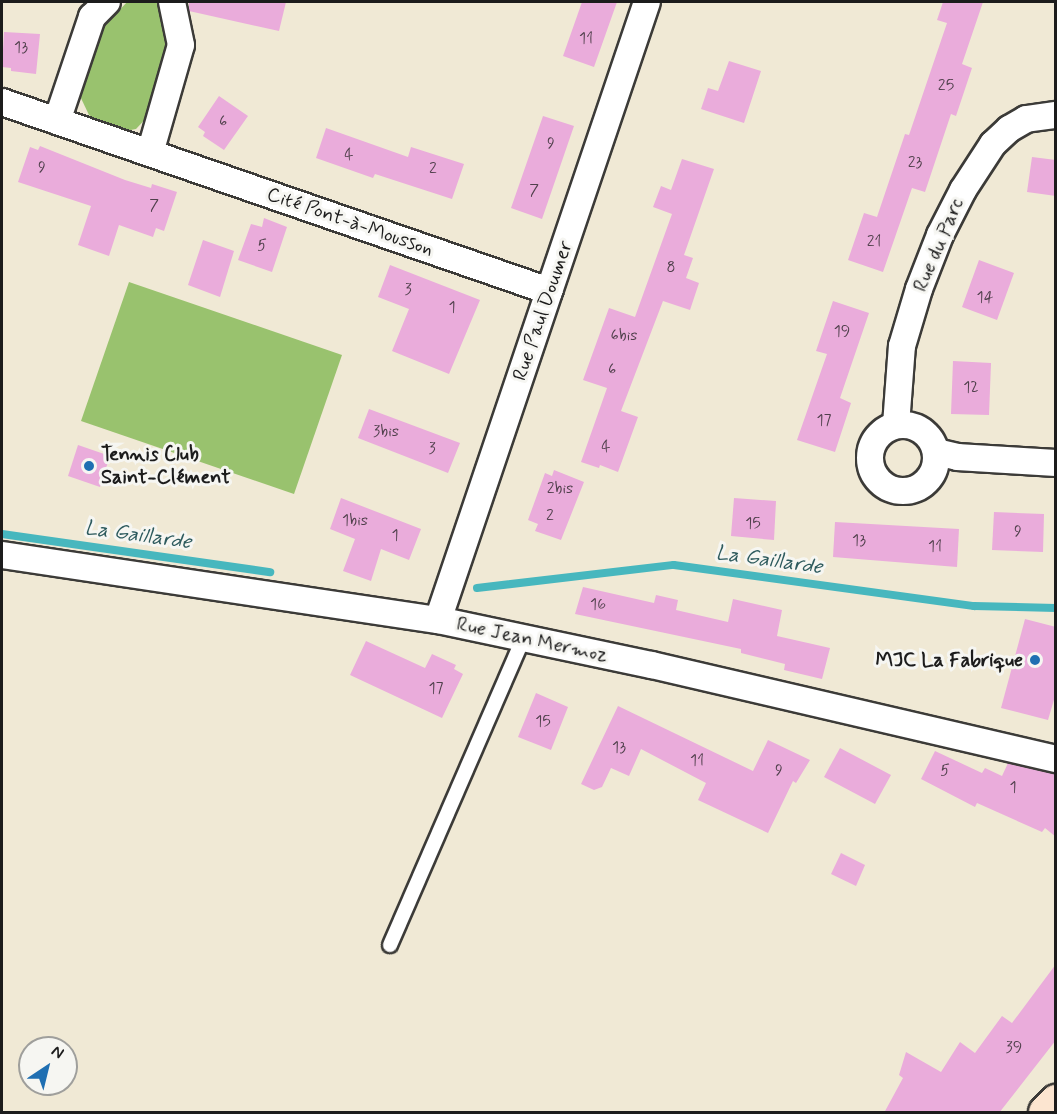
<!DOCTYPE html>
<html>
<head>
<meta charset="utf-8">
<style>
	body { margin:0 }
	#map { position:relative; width:1057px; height:1114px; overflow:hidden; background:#f0e9d5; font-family:Mynerve,sans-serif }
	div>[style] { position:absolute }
	.green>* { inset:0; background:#99c26e }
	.stream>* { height:8px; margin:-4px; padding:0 4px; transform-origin:4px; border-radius:4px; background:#47b7be }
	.building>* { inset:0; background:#eaacdb }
	.roads { filter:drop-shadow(2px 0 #3c3b38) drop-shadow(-2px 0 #3c3b38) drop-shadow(0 2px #3c3b38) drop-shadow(0 -2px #3c3b38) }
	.lane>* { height:14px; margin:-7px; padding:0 7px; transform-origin:7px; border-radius:7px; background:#fff }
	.street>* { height:26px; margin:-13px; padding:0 13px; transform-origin:13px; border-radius:13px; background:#fff }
	.street>.ring { margin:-13px; padding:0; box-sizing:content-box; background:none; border:26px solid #fff; border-radius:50% }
	.secondary>* { height:33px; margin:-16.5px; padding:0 16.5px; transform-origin:16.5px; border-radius:16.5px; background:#fce5d0 }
	.dots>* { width:16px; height:16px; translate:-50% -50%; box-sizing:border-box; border:3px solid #f6f6f2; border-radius:50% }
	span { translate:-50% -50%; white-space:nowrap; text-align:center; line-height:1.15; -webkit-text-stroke:6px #f6f6f2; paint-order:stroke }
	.number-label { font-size:16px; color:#50404c }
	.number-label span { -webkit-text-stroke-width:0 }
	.street-label { font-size:20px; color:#1c1c1c }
	.poi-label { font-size:20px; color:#1c1c1c; font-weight:700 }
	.left { translate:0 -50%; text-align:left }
	.right { translate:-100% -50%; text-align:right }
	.water-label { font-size:21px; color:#2d5a5d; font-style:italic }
	.frame { position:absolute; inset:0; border:3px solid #1c1c1c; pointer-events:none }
	.north { position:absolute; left:18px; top:1036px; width:60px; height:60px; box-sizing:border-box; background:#f6f6f2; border:2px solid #9f9f9c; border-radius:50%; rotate:35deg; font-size:16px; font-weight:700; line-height:24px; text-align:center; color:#1c1c1c }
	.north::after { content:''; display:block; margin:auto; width:21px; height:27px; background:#1f6fb2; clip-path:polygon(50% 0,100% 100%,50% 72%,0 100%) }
</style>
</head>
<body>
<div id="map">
	<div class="green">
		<div style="clip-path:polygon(127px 2px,159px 2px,171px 36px,151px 113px,136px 129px,125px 131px,100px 122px,89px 115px,79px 94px,104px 27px)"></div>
		<div style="clip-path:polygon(129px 282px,342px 355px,294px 494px,81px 421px)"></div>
	</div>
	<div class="stream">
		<div style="left:2px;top:534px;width:271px;rotate:8.1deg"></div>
		<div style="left:477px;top:588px;width:198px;rotate:-6.7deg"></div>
		<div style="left:674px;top:565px;width:303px;rotate:7.8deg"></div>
		<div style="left:974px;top:606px;width:82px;rotate:1.4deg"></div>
	</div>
	<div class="building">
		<div style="clip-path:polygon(189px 2px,286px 2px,279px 31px,189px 11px)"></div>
		<div style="clip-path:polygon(582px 2px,617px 2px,594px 67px,563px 56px)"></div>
		<div style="clip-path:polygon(943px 2px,983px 2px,962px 64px,972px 68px,956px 116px,951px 114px,925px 192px,912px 188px,883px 272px,848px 260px,864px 213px,877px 217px,905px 134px,909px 135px,947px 23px,937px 20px)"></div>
		<div style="clip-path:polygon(4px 32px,40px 34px,36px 74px,11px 71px,11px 68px,2px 67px)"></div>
		<div style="clip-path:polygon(729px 61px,761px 71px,744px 123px,701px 109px,708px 88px,718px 91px)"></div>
		<div style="clip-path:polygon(219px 96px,248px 116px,224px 150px,203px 136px,205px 132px,198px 127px)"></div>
		<div style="clip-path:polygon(543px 116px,574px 126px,542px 219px,511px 208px)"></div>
		<div style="clip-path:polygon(326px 128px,408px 157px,411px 147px,464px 164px,452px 199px,375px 174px,373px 178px,316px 158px)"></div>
		<div style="clip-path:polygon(40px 146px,125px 180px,151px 188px,152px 184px,177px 192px,164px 231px,156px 228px,153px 237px,119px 225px,109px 256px,78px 245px,91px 206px,18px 182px,30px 147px,38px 150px)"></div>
		<div style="clip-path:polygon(1032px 157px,1056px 160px,1056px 196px,1027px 192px)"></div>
		<div style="clip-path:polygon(682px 159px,714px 169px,684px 255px,693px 258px,686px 278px,699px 283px,690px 310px,663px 301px,621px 411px,638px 417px,618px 472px,600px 465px,599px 468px,581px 462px,607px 388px,583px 380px,609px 308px,635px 317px,672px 214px,653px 207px,661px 186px,671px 190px)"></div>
		<div style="clip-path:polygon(264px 218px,287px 227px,272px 272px,238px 260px,251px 224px,262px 227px)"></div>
		<div style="clip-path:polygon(203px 240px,234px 251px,220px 297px,188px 285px)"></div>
		<div style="clip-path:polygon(979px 260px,1014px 273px,997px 320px,962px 307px)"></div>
		<div style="clip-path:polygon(390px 265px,480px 300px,449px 374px,392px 351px,409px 309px,378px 297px)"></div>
		<div style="clip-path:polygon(833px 301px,869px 313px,840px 398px,851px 403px,835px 452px,797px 440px,827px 354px,816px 351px)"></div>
		<div style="clip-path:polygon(953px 361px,991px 363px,989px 415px,951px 414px)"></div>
		<div style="clip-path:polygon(369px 409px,460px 443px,448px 473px,358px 438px)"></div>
		<div style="clip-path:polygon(78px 445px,110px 456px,100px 487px,68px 476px)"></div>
		<div style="clip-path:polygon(554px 470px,584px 482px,561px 540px,535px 531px,538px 524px,528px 520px,545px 473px,552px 476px)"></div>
		<div style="clip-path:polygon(341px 498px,421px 529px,409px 560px,381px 549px,371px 581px,343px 571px,355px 539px,330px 529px)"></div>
		<div style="clip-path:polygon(734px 498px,776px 501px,774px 540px,731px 536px)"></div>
		<div style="clip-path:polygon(994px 512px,1044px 514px,1043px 552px,992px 550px)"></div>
		<div style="clip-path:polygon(835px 522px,959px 529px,957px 567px,833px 557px)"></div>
		<div style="clip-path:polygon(583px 587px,654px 603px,656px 595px,678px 600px,676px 610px,728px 622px,733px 599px,782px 610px,777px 636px,830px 648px,822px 679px,784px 670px,785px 664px,741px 653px,741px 649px,575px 614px)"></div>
		<div style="clip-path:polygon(1025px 619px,1056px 627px,1056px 693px,1048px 720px,1001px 708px)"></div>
		<div style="clip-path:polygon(366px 641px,425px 668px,432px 654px,456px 665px,454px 669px,463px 674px,442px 718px,350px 675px)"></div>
		<div style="clip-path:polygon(536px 693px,568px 707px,551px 750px,518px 737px)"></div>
		<div style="clip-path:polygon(618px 706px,753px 771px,768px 740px,810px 760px,796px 783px,793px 781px,768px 833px,698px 800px,706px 783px,641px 749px,629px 776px,611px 768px,602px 787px,594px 790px,581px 784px)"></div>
		<div style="clip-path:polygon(840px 748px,891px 775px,875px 804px,824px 777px)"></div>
		<div style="clip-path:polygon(935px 751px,982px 773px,985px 768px,1002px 776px,1008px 763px,1056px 774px,1056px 837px,1045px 828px,1042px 832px,977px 803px,975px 807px,921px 779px)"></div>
		<div style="clip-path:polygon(841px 853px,865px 865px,856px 886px,831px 874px)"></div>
		<div style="clip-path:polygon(1056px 964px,1056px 1040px,999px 1113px,884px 1113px,903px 1078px,899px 1075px,906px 1052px,941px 1072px,960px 1042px,975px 1053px,1002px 1016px,1012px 1023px)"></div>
	</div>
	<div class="roads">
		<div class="lane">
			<div style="left:390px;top:945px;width:334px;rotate:-66.5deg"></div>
		</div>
		<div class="street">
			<div style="left:2px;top:102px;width:579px;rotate:19.06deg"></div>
			<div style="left:57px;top:121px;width:110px;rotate:-71.4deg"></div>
			<div style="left:92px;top:17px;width:21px;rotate:-45deg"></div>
			<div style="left:150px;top:153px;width:112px;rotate:-74deg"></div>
			<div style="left:181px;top:45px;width:44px;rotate:-101.8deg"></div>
			<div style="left:896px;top:425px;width:79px;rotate:-85.7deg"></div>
			<div style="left:902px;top:346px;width:59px;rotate:-73.4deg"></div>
			<div style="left:919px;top:289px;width:58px;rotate:-68.7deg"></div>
			<div style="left:940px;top:235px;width:51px;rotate:-62.9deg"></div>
			<div style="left:963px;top:190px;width:55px;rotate:-56.9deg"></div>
			<div style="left:993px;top:144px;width:22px;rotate:-43deg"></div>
			<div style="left:1009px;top:129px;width:20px;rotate:-30deg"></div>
			<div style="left:1026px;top:119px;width:30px;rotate:-8deg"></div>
			<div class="ring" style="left:870px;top:425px;width:40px;height:40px"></div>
			<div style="left:936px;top:452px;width:22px;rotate:13deg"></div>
			<div style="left:957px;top:457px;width:99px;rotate:3.5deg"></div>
			<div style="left:2px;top:555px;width:441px;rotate:8.5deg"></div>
			<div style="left:438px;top:620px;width:219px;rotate:11.9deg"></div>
			<div style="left:652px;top:665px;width:415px;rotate:13.1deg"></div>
			<div style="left:438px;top:620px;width:652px;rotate:-71.32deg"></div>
		</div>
		<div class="secondary">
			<div style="left:1045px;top:1112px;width:16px;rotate:-45deg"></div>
		</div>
	</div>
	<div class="dots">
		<div style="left:89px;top:466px;background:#1f6fb2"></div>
		<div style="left:1035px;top:660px;background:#1f6fb2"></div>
	</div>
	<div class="number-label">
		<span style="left:586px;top:39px">11</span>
		<span style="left:21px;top:48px">13</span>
		<span style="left:946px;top:86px">25</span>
		<span style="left:223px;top:122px">6</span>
		<span style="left:551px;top:144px">9</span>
		<span style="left:349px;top:155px">4</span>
		<span style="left:915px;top:163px">23</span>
		<span style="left:42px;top:168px">9</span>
		<span style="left:433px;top:169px">2</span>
		<span style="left:534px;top:191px">7</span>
		<span style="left:154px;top:206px">7</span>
		<span style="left:874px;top:242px">21</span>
		<span style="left:262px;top:246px">5</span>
		<span style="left:671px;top:268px">8</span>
		<span style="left:408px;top:290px">3</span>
		<span style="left:985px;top:298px">14</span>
		<span style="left:452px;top:308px">1</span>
		<span style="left:842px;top:332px">19</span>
		<span style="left:624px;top:336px">6bis</span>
		<span style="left:612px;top:370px">6</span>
		<span style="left:971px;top:388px">12</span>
		<span style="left:824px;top:421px">17</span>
		<span style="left:386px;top:432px">3bis</span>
		<span style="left:606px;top:447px">4</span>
		<span style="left:432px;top:449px">3</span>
		<span style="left:560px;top:489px">2bis</span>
		<span style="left:550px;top:516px">2</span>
		<span style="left:355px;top:521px">1bis</span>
		<span style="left:753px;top:524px">15</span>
		<span style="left:1018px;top:532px">9</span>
		<span style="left:395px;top:536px">1</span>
		<span style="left:859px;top:541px">13</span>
		<span style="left:935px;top:547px">11</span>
		<span style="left:598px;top:605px">16</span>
		<span style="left:436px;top:689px">17</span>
		<span style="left:543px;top:722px">15</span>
		<span style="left:619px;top:748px">13</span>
		<span style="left:697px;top:761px">11</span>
		<span style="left:779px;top:771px">9</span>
		<span style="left:945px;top:771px">5</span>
		<span style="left:1013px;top:788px">1</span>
		<span style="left:1014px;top:1048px">39</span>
	</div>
	<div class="street-label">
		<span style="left:350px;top:222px;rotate:19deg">Cité Pont-à-Mousson</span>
		<span style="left:939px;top:245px;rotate:-67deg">Rue du Parc</span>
		<span style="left:543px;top:311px;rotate:-71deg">Rue Paul Doumer</span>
		<span style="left:532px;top:640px;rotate:12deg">Rue Jean Mermoz</span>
	</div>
	<div class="poi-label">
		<span class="left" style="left:101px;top:466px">Tennis Club<br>Saint-Clément</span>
		<span class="right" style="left:1023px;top:660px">MJC La Fabrique</span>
	</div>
	<div class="water-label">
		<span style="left:138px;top:535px;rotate:8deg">La Gaillarde</span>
		<span style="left:769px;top:560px;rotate:8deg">La Gaillarde</span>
	</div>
	<div class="frame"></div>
	<div class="north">N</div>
</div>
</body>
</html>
